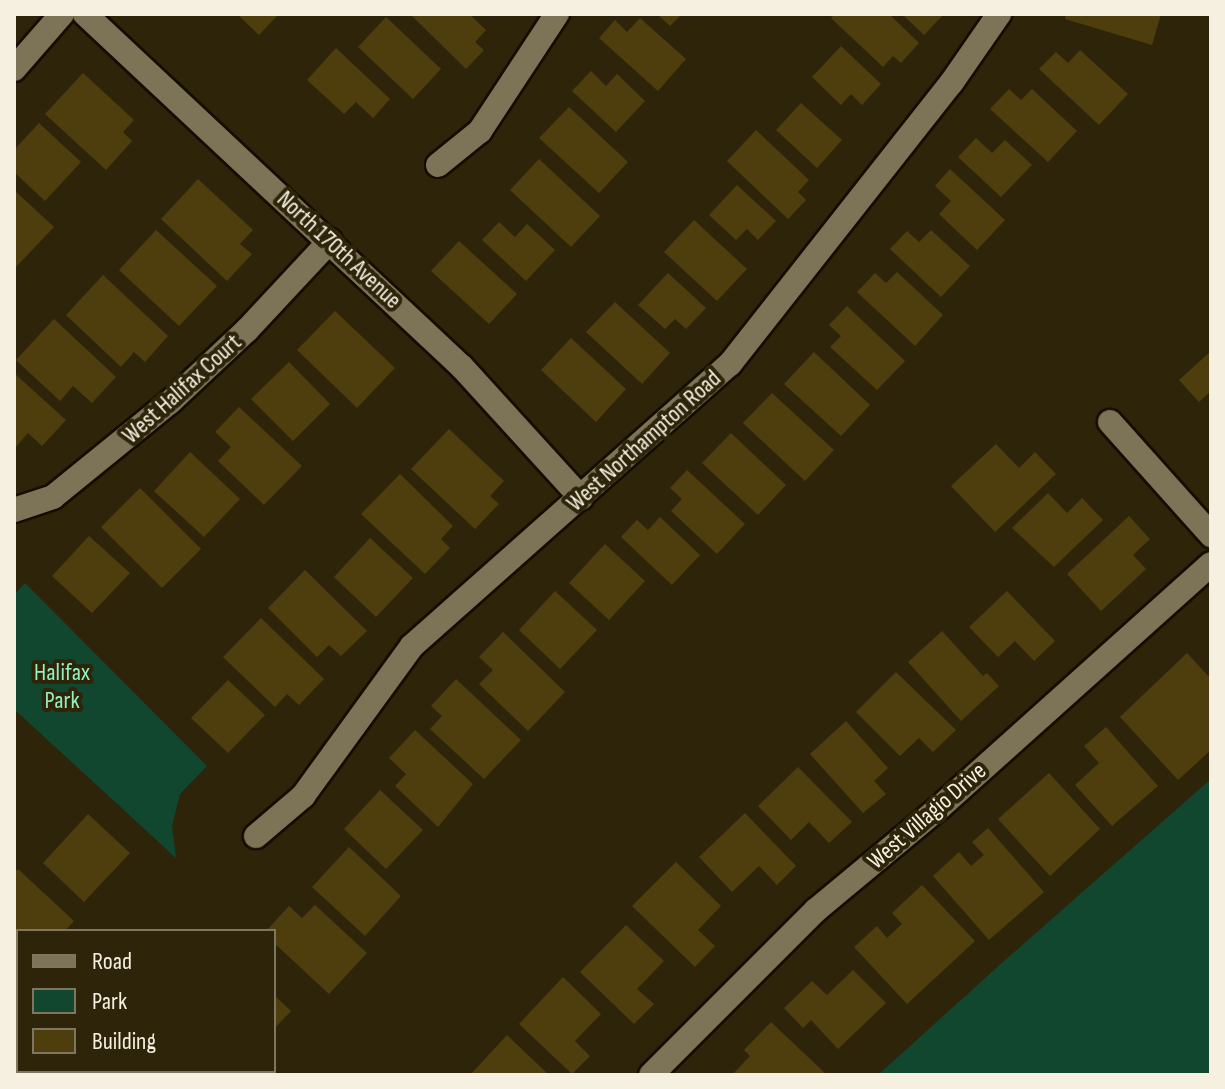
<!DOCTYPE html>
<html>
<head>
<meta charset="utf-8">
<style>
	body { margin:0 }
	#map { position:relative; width:1225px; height:1089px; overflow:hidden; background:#2d240a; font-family:"Sofia Sans Condensed",sans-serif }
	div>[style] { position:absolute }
	.green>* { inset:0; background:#12472f }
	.building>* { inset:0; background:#4e3e0e }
	.roads { filter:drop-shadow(2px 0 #150d00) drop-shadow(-2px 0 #150d00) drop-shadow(0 2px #150d00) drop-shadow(0 -2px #150d00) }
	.street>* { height:24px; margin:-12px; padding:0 12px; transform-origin:12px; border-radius:12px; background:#7d7357 }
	span { translate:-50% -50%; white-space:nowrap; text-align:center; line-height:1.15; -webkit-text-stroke:8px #2d240a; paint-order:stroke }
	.street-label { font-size:24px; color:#f6f0e1 }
	.park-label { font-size:24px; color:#93f1be }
	.frame { position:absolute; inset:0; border:16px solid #f6f0e1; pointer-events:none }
	.legend { position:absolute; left:16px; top:929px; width:260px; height:144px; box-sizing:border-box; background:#2d240a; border:2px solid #7d7660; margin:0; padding:10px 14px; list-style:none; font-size:24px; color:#f6f0e1 }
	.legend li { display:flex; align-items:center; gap:16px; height:40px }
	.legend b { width:40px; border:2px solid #7d7660 }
</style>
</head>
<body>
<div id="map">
	<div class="green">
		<div style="clip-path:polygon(25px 583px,207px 766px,180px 794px,172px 826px,176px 858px,14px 709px,14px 595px)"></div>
		<div style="clip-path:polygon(1211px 779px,1211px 1075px,878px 1075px,1004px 961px)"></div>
	</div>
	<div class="building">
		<div style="clip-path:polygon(237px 14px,279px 14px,259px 35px)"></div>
		<div style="clip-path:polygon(410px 14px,469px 14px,486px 30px,475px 42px,484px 50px,466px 69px)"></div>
		<div style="clip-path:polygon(657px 14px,682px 14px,670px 26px)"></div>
		<div style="clip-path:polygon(835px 14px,889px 14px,919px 43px,901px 63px,893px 56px,883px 67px,831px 18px)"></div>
		<div style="clip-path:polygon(902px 14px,940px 14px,942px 16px,924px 35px)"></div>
		<div style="clip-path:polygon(1066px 14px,1161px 14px,1152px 45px,1065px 19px)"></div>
		<div style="clip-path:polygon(386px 17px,441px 69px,413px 99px,358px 47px)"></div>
		<div style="clip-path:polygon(640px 18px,686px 59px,658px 91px,599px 38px,615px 20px,627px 32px)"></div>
		<div style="clip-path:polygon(841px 46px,881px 84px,862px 105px,851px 94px,841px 105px,812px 77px)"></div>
		<div style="clip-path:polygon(336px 48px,390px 99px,373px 118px,356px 102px,344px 114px,307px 80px)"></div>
		<div style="clip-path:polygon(1080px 50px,1128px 94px,1099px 125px,1039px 69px,1056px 52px,1068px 63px)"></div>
		<div style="clip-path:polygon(591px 71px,606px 86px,617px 74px,645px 101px,616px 132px,572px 91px)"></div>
		<div style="clip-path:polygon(83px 73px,134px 120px,123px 132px,132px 141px,106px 170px,45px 114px)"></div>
		<div style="clip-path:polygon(1009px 89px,1021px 100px,1032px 89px,1077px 131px,1048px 162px,990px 109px)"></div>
		<div style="clip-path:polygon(801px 103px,842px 140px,817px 168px,776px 130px)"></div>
		<div style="clip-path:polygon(569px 107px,628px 162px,599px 193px,539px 138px)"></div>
		<div style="clip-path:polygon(39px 123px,81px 162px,45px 201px,14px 172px,14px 150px)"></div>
		<div style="clip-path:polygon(756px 130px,809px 180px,798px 192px,806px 200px,788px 219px,727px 161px)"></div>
		<div style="clip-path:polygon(976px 138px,992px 153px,1005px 140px,1032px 165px,1001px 197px,958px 157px)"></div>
		<div style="clip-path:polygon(539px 159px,600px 216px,571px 247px,510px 190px)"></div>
		<div style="clip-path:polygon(950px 169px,1005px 220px,977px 250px,939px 214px,951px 201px,935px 186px)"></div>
		<div style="clip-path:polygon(198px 179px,253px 230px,240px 244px,252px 254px,227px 281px,161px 219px)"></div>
		<div style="clip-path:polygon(737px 185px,776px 221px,758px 240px,747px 229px,736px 240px,709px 215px)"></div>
		<div style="clip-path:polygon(14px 190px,54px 227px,16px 267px,14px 265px)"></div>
		<div style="clip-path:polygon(694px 220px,747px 269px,717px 301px,664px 252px)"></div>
		<div style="clip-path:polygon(499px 222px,515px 237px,527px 224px,555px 250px,526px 281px,482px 240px)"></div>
		<div style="clip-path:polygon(156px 230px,217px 286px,179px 326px,119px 270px)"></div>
		<div style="clip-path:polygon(931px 230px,970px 266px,941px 297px,890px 249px,907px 231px,919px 242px)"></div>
		<div style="clip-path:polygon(459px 241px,517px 294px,489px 324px,431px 271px)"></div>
		<div style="clip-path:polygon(897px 272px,943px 315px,915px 346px,857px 292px,875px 273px,886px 283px)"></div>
		<div style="clip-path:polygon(668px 273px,706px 308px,686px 329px,675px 319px,665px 329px,638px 305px)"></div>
		<div style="clip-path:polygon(103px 275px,168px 336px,145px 362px,134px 352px,121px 367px,66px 315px)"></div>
		<div style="clip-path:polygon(615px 302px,670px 353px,642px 384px,586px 332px)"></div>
		<div style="clip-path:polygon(847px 306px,905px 361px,877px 390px,830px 347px,841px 336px,829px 325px)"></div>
		<div style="clip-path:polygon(335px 311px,395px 368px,357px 408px,297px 350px)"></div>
		<div style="clip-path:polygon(54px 319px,116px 377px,92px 403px,73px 386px,60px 401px,16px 360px)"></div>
		<div style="clip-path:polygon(571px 338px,626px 389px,596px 422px,541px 370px)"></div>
		<div style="clip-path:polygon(1211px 351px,1211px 391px,1199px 402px,1179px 380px)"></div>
		<div style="clip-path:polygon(814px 352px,870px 405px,841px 436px,784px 384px)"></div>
		<div style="clip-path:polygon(289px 362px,330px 404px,293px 441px,251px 399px)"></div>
		<div style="clip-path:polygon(14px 373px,66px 420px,42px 446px,28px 433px,14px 449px)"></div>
		<div style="clip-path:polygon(772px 393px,834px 450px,805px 481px,743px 423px)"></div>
		<div style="clip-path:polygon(239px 407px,302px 466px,264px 505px,218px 461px,231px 447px,215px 432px)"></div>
		<div style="clip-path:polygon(449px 429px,504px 481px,490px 496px,499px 504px,475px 529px,411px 469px)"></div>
		<div style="clip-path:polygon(731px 433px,786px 485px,758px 515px,702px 463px)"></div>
		<div style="clip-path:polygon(996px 444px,1019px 468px,1035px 452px,1056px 474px,995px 532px,951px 486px)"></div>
		<div style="clip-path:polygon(190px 452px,240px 499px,204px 537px,154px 491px)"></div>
		<div style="clip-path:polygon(687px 470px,745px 524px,717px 554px,671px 511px,682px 499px,670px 488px)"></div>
		<div style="clip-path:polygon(400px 474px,453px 526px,441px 539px,450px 548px,425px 574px,361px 514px)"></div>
		<div style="clip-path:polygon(140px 488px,201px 549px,162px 588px,101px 527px)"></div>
		<div style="clip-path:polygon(1048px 493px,1067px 513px,1082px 498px,1103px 520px,1054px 567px,1012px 528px)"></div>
		<div style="clip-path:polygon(1129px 516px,1150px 539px,1133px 555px,1146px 569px,1101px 611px,1067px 574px)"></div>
		<div style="clip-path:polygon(660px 517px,700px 555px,672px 585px,621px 537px,637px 520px,648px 530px)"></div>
		<div style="clip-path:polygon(89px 536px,130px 573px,92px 613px,52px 576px)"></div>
		<div style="clip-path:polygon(370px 538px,413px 578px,376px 617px,334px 577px)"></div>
		<div style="clip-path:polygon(605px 544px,645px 581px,609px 620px,569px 583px)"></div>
		<div style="clip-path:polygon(305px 570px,367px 631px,341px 656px,329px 645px,317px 657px,268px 608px)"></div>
		<div style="clip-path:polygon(555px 591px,597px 630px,560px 669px,519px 630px)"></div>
		<div style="clip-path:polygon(1007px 591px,1055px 641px,1034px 661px,1015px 641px,998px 657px,969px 627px)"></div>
		<div style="clip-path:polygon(261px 618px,324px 679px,299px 705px,287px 694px,275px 707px,223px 657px)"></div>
		<div style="clip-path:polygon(942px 631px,983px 676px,987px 673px,999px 686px,961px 721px,908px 662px)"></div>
		<div style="clip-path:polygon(503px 632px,565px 692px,528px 731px,479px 684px,493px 670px,479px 657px)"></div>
		<div style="clip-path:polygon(1187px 653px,1211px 679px,1211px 750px,1178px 780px,1120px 717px)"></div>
		<div style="clip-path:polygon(896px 672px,956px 730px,933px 752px,919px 738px,900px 756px,856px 712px)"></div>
		<div style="clip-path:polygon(456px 679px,521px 740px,484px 779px,430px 729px,442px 716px,431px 706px)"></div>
		<div style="clip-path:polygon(228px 680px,265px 715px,228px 753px,191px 718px)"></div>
		<div style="clip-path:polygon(846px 721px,888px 768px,874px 781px,886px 794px,863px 813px,810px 754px)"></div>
		<div style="clip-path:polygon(1106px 727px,1158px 786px,1112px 826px,1075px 785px,1099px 763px,1084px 746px)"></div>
		<div style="clip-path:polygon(415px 730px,473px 784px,438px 827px,395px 786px,406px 774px,389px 758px)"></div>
		<div style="clip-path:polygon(798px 767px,852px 822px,829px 843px,809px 822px,791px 840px,758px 806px)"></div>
		<div style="clip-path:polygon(1049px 773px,1100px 829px,1050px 876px,998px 819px)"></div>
		<div style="clip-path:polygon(380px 790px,423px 830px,386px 869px,344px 829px)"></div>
		<div style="clip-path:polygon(745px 813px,796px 866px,777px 885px,759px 866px,732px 892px,699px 857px)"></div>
		<div style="clip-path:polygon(88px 814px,130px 853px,84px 902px,43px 863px)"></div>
		<div style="clip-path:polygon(988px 828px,1044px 892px,989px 940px,933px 876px,959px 852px,971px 866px,984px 855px,972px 842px)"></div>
		<div style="clip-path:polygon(349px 847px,401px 896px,365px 936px,312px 887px)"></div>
		<div style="clip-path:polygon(676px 862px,721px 906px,698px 930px,715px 946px,695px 967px,632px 906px)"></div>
		<div style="clip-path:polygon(18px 869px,74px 921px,65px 931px,18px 931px,18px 957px,14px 954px,14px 873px)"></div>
		<div style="clip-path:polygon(922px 885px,975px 941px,907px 1004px,854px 947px,877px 926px,887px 938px,902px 924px,892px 913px)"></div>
		<div style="clip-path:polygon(315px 905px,367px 953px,329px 994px,274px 943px,274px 931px,266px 931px,289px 906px,302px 918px)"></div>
		<div style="clip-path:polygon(626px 925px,664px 961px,637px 989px,654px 1004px,634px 1024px,580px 972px)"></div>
		<div style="clip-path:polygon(853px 970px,886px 1003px,838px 1049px,811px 1020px,803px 1028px,784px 1008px,812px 981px,827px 995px)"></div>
		<div style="clip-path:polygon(14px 971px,18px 975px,18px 1066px,14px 1062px)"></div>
		<div style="clip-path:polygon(563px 977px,601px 1014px,575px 1041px,590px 1056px,572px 1074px,519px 1024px)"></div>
		<div style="clip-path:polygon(274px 995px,291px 1011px,274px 1029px)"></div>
		<div style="clip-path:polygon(771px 1022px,827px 1075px,732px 1075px,750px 1056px,744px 1050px)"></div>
		<div style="clip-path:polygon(507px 1035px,549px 1075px,470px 1075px)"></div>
		<div style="clip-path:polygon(152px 1071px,241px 1071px,237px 1075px,156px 1075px)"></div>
	</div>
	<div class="roads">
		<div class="street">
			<div style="left:85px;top:14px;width:516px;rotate:43.12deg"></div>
			<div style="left:462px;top:367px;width:177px;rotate:47.7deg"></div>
			<div style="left:14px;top:69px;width:73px;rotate:-48.9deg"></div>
			<div style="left:438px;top:165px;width:54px;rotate:-39deg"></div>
			<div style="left:480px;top:131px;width:140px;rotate:-56.7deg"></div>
			<div style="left:1110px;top:422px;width:152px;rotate:48.2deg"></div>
			<div style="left:14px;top:510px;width:41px;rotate:-18.4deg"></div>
			<div style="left:53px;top:497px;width:151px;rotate:-39.1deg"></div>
			<div style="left:170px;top:402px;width:105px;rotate:-43.1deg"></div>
			<div style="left:247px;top:330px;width:122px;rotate:-47deg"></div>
			<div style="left:256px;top:836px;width:62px;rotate:-40.4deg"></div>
			<div style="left:303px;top:796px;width:185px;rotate:-54deg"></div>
			<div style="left:412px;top:646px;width:425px;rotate:-41.6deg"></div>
			<div style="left:730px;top:364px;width:359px;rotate:-51.8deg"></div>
			<div style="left:952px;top:82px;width:83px;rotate:-55.3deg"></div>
			<div style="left:77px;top:1075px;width:6px;rotate:-45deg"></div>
			<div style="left:651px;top:1075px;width:233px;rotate:-45deg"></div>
			<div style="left:816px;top:910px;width:160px;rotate:-39.7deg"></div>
			<div style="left:939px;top:808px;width:365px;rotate:-41.9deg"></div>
		</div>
	</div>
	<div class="street-label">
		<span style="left:339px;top:250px;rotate:43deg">North 170th Avenue</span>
		<span style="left:182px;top:389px;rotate:-42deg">West Halifax Court</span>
		<span style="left:644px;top:441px;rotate:-42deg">West Northampton Road</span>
		<span style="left:927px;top:816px;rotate:-41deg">West Villagio Drive</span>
	</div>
	<div class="park-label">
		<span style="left:62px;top:687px">Halifax<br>Park</span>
	</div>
	<div class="frame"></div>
	<ul class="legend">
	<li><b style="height:10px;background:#7d7357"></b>Road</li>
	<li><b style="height:22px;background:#12472f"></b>Park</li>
	<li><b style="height:22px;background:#4e3e0e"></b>Building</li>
	</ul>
</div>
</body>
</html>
